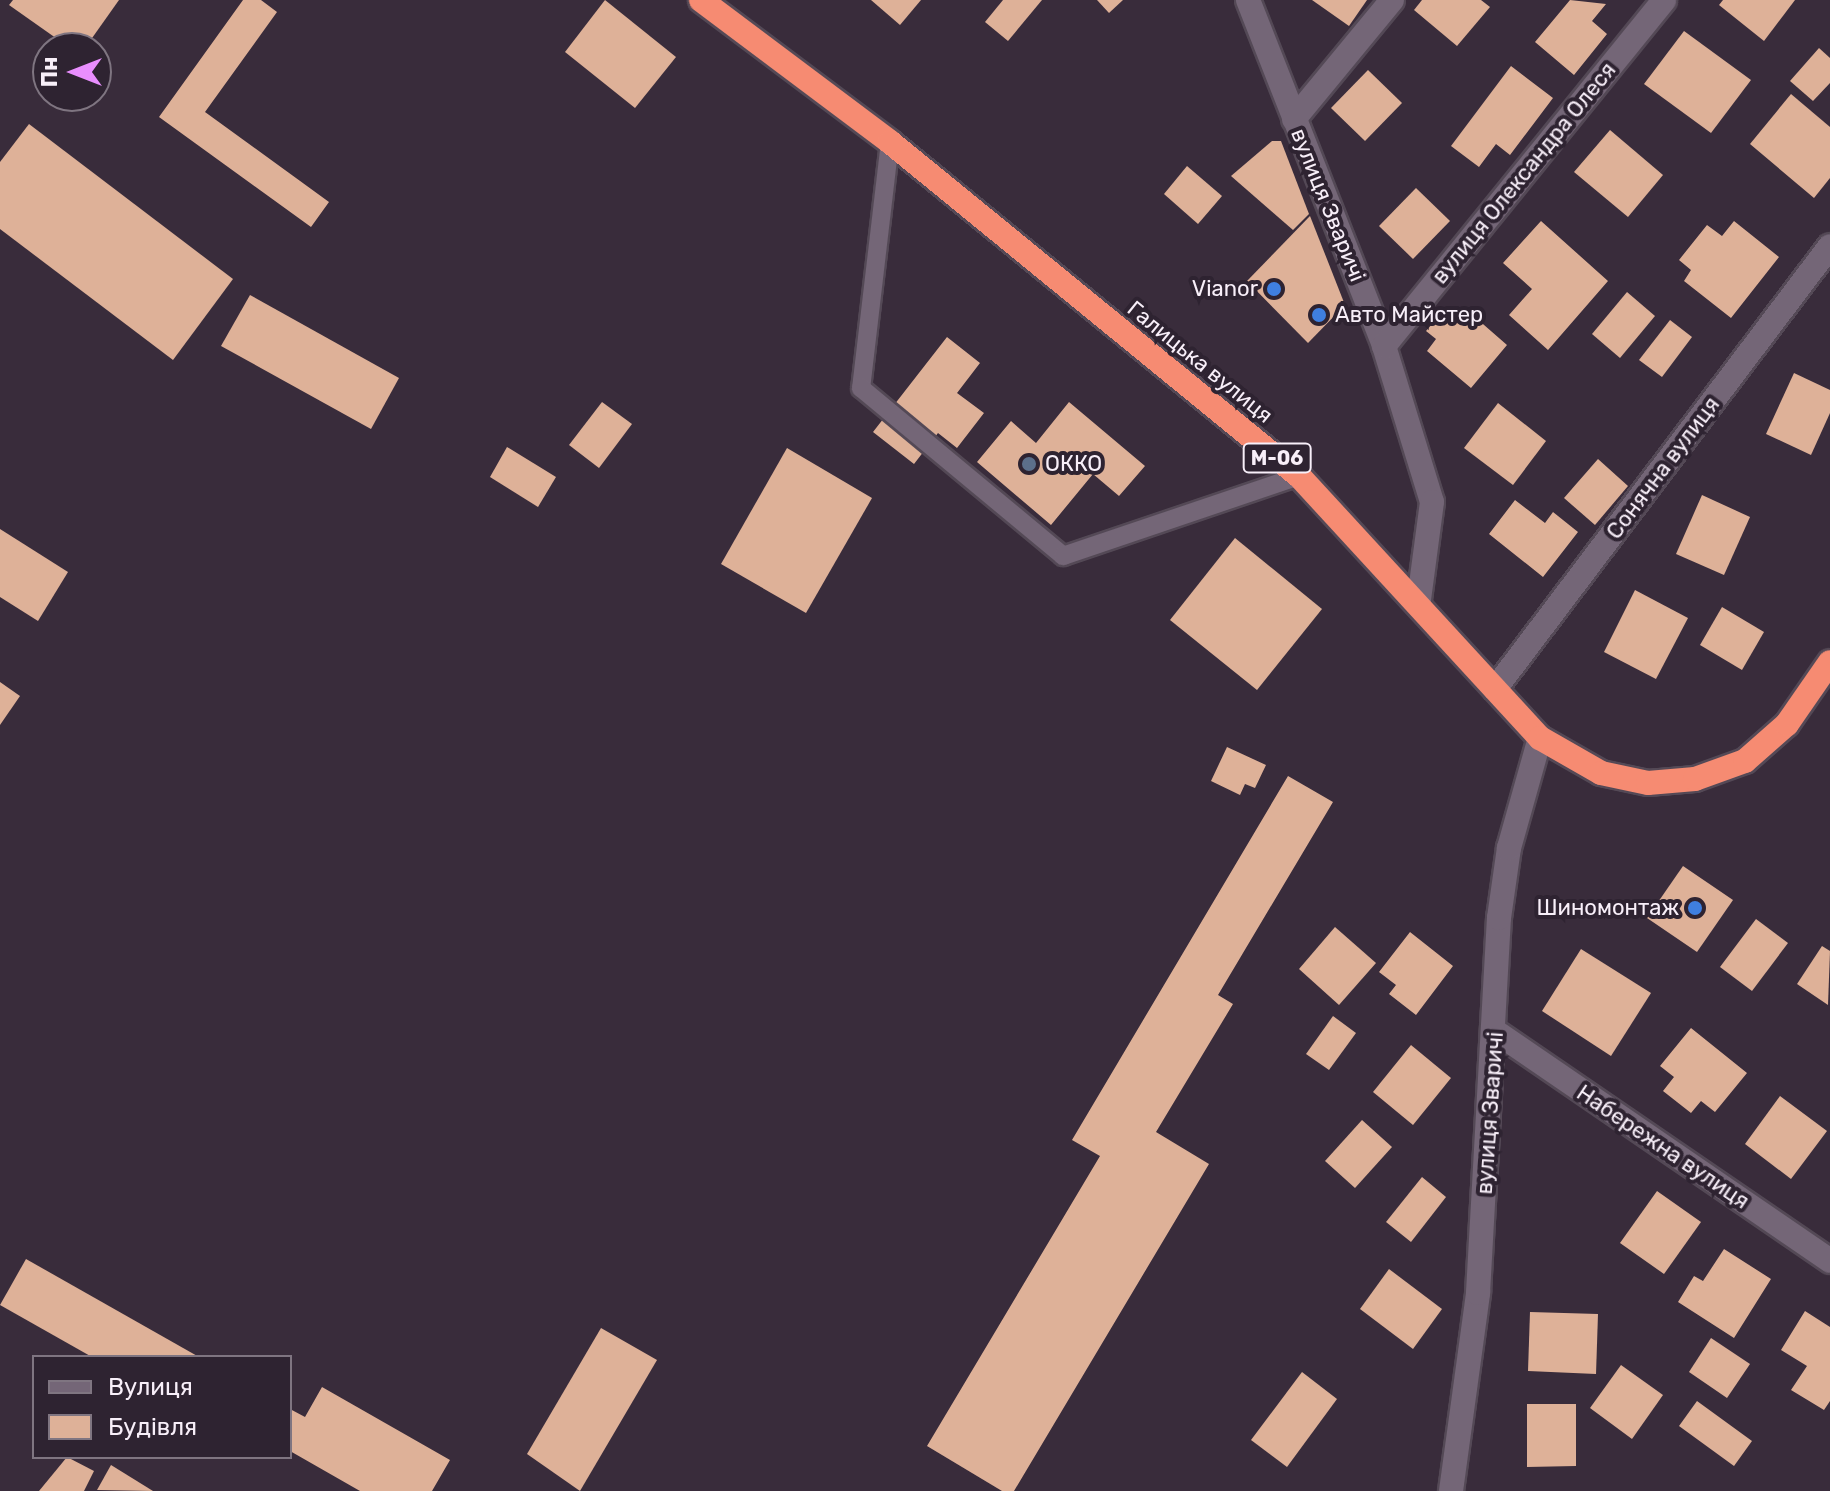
<!DOCTYPE html>
<html>
<head>
<meta charset="utf-8">
<style>
	body { margin:0 }
	#map { position:relative; width:1830px; height:1491px; overflow:hidden; background:#392c3b; font-family:Rubik,sans-serif }
	div>[style] { position:absolute }
	.building>* { inset:0; background:#deb198 }
	.roads { filter:drop-shadow(2px 0 #544956) drop-shadow(-2px 0 #544956) drop-shadow(0 2px #544956) drop-shadow(0 -2px #544956) }
	.lane>* { height:18px; margin:-9px; padding:0 9px; transform-origin:9px; border-radius:9px; background:#746677 }
	.street>* { height:24px; margin:-12px; padding:0 12px; transform-origin:12px; border-radius:12px; background:#746677 }
	.highway>* { height:24px; margin:-12px; padding:0 12px; transform-origin:12px; border-radius:12px; background:#f68b72 }
	.dots>* { width:22px; height:22px; translate:-50% -50%; box-sizing:border-box; border:4px solid #2e2331; border-radius:50% }
	span { translate:-50% -50%; white-space:nowrap; text-align:center; line-height:1.15; -webkit-text-stroke:8px #2e2331; paint-order:stroke }
	.shield-label span { padding:2px 6px; background:#2e2331; border:2px solid; border-radius:6px; -webkit-text-stroke-width:0 }
	.shield-label { font-size:20px; color:#f8eff9; font-weight:700 }
	.street-label { font-size:22px; color:#f8eff9 }
	.poi-label { font-size:22px; color:#f8eff9 }
	.right { translate:-100% -50%; text-align:right }
	.left { translate:0 -50%; text-align:left }
	.legend { position:absolute; left:32px; top:1355px; width:260px; height:104px; box-sizing:border-box; background:#2e2331; border:2px solid #7f7581; margin:0; padding:10px 14px; list-style:none; font-size:24px; color:#f8eff9 }
	.legend li { display:flex; align-items:center; gap:16px; height:40px }
	.legend b { width:40px; border:2px solid #7f7581 }
	.north { position:absolute; left:32px; top:32px; width:80px; height:80px; box-sizing:border-box; background:#2e2331; border:2px solid #7f7581; border-radius:50%; rotate:270deg; font-size:22px; font-weight:700; line-height:32px; text-align:center; color:#f8eff9 }
	.north::after { content:''; display:block; margin:auto; width:28px; height:36px; background:#e98efe; clip-path:polygon(50% 0,100% 100%,50% 72%,0 100%) }
</style>
</head>
<body>
<div id="map">
	<div class="building">
		<div style="clip-path:polygon(13px 0,119px 0,85px 48px,70px 48px,9px 5px)"></div>
		<div style="clip-path:polygon(243px 0,261px 0,277px 12px,205px 112px,329px 202px,311px 227px,159px 117px)"></div>
		<div style="clip-path:polygon(605px 0,676px 57px,635px 108px,565px 52px)"></div>
		<div style="clip-path:polygon(871px 0,921px 0,900px 25px)"></div>
		<div style="clip-path:polygon(1003px 0,1042px 0,1008px 41px,985px 22px)"></div>
		<div style="clip-path:polygon(1097px 0,1123px 0,1109px 13px)"></div>
		<div style="clip-path:polygon(1312px 0,1367px 0,1349px 26px)"></div>
		<div style="clip-path:polygon(1422px 0,1481px 0,1490px 7px,1457px 46px,1414px 10px)"></div>
		<div style="clip-path:polygon(1570px 0,1606px 4px,1592px 21px,1607px 34px,1574px 75px,1535px 42px)"></div>
		<div style="clip-path:polygon(1723px 0,1795px 0,1764px 41px,1719px 5px)"></div>
		<div style="clip-path:polygon(1684px 31px,1751px 80px,1711px 133px,1644px 84px)"></div>
		<div style="clip-path:polygon(1819px 48px,1830px 58px,1830px 83px,1813px 101px,1790px 81px)"></div>
		<div style="clip-path:polygon(1511px 66px,1553px 98px,1510px 155px,1496px 144px,1479px 167px,1451px 146px)"></div>
		<div style="clip-path:polygon(1368px 70px,1402px 103px,1365px 141px,1331px 108px)"></div>
		<div style="clip-path:polygon(1791px 94px,1830px 127px,1830px 178px,1814px 198px,1750px 144px)"></div>
		<div style="clip-path:polygon(29px 124px,233px 279px,173px 360px,0 229px,0 162px)"></div>
		<div style="clip-path:polygon(1610px 130px,1663px 175px,1628px 217px,1574px 172px)"></div>
		<div style="clip-path:polygon(1272px 141px,1281px 141px,1309px 214px,1293px 230px,1231px 176px)"></div>
		<div style="clip-path:polygon(1187px 166px,1222px 196px,1198px 224px,1164px 194px)"></div>
		<div style="clip-path:polygon(1416px 188px,1450px 221px,1413px 259px,1379px 226px)"></div>
		<div style="clip-path:polygon(1310px 216px,1345px 305px,1308px 343px,1247px 281px)"></div>
		<div style="clip-path:polygon(1541px 221px,1608px 281px,1548px 350px,1509px 315px,1532px 289px,1503px 263px)"></div>
		<div style="clip-path:polygon(1734px 221px,1779px 257px,1731px 318px,1684px 281px,1691px 270px,1679px 260px,1707px 225px,1722px 236px)"></div>
		<div style="clip-path:polygon(1627px 292px,1655px 316px,1620px 358px,1592px 334px)"></div>
		<div style="clip-path:polygon(250px 295px,399px 378px,371px 429px,221px 346px)"></div>
		<div style="clip-path:polygon(1446px 308px,1460px 320px,1468px 311px,1507px 345px,1471px 388px,1427px 351px,1436px 339px,1426px 331px)"></div>
		<div style="clip-path:polygon(1670px 320px,1692px 337px,1662px 377px,1639px 360px)"></div>
		<div style="clip-path:polygon(947px 337px,980px 363px,957px 393px,984px 413px,957px 448px,938px 433px,914px 464px,873px 432px)"></div>
		<div style="clip-path:polygon(1794px 373px,1830px 390px,1830px 413px,1811px 455px,1766px 434px)"></div>
		<div style="clip-path:polygon(602px 402px,632px 424px,599px 468px,569px 445px)"></div>
		<div style="clip-path:polygon(1069px 402px,1145px 466px,1119px 496px,1093px 474px,1051px 525px,977px 462px,1011px 421px,1036px 443px)"></div>
		<div style="clip-path:polygon(1498px 403px,1546px 441px,1513px 485px,1464px 448px)"></div>
		<div style="clip-path:polygon(507px 447px,556px 477px,538px 507px,490px 477px)"></div>
		<div style="clip-path:polygon(787px 448px,872px 498px,806px 613px,721px 564px)"></div>
		<div style="clip-path:polygon(1598px 459px,1628px 486px,1595px 525px,1564px 498px)"></div>
		<div style="clip-path:polygon(1702px 495px,1750px 517px,1724px 575px,1676px 554px)"></div>
		<div style="clip-path:polygon(1515px 500px,1545px 523px,1553px 512px,1578px 532px,1543px 577px,1489px 534px)"></div>
		<div style="clip-path:polygon(0 529px,68px 572px,38px 621px,0 597px)"></div>
		<div style="clip-path:polygon(1235px 538px,1322px 609px,1257px 690px,1170px 620px)"></div>
		<div style="clip-path:polygon(1635px 590px,1688px 618px,1656px 679px,1604px 652px)"></div>
		<div style="clip-path:polygon(1722px 607px,1764px 632px,1742px 670px,1700px 645px)"></div>
		<div style="clip-path:polygon(0 682px,20px 696px,0 725px)"></div>
		<div style="clip-path:polygon(1227px 747px,1266px 765px,1255px 788px,1245px 784px,1240px 795px,1211px 781px)"></div>
		<div style="clip-path:polygon(1288px 776px,1333px 802px,1218px 995px,1233px 1004px,1156px 1132px,1209px 1164px,1014px 1491px,1002px 1491px,927px 1446px,1100px 1156px,1072px 1140px)"></div>
		<div style="clip-path:polygon(1683px 866px,1733px 900px,1697px 952px,1647px 918px)"></div>
		<div style="clip-path:polygon(1756px 919px,1788px 943px,1752px 991px,1720px 967px)"></div>
		<div style="clip-path:polygon(1335px 927px,1376px 963px,1339px 1005px,1299px 969px)"></div>
		<div style="clip-path:polygon(1410px 932px,1453px 966px,1416px 1015px,1389px 994px,1396px 985px,1379px 972px)"></div>
		<div style="clip-path:polygon(1822px 946px,1830px 951px,1828px 1005px,1797px 984px)"></div>
		<div style="clip-path:polygon(1581px 949px,1651px 993px,1611px 1056px,1542px 1011px)"></div>
		<div style="clip-path:polygon(1333px 1016px,1356px 1033px,1329px 1070px,1306px 1054px)"></div>
		<div style="clip-path:polygon(1691px 1028px,1747px 1073px,1715px 1112px,1701px 1101px,1691px 1113px,1663px 1091px,1674px 1077px,1660px 1066px)"></div>
		<div style="clip-path:polygon(1411px 1045px,1451px 1078px,1413px 1125px,1373px 1092px)"></div>
		<div style="clip-path:polygon(1780px 1096px,1827px 1131px,1791px 1179px,1745px 1144px)"></div>
		<div style="clip-path:polygon(1362px 1120px,1392px 1147px,1355px 1188px,1325px 1161px)"></div>
		<div style="clip-path:polygon(1422px 1177px,1446px 1197px,1411px 1242px,1386px 1222px)"></div>
		<div style="clip-path:polygon(1657px 1191px,1701px 1222px,1664px 1274px,1620px 1243px)"></div>
		<div style="clip-path:polygon(1724px 1249px,1771px 1279px,1734px 1338px,1678px 1302px,1694px 1276px,1703px 1281px)"></div>
		<div style="clip-path:polygon(26px 1259px,199px 1357px,92px 1357px,0 1305px)"></div>
		<div style="clip-path:polygon(1389px 1269px,1442px 1309px,1413px 1349px,1360px 1309px)"></div>
		<div style="clip-path:polygon(1805px 1311px,1830px 1327px,1830px 1401px,1824px 1410px,1791px 1390px,1807px 1366px,1781px 1350px)"></div>
		<div style="clip-path:polygon(1530px 1312px,1598px 1314px,1596px 1374px,1528px 1371px)"></div>
		<div style="clip-path:polygon(601px 1328px,657px 1360px,580px 1491px,527px 1454px)"></div>
		<div style="clip-path:polygon(1711px 1338px,1750px 1364px,1727px 1398px,1689px 1372px)"></div>
		<div style="clip-path:polygon(1621px 1365px,1663px 1395px,1632px 1439px,1590px 1408px)"></div>
		<div style="clip-path:polygon(1302px 1372px,1337px 1399px,1287px 1467px,1251px 1440px)"></div>
		<div style="clip-path:polygon(322px 1387px,450px 1460px,432px 1491px,360px 1491px,290px 1451px,290px 1409px,305px 1417px)"></div>
		<div style="clip-path:polygon(1697px 1401px,1752px 1441px,1734px 1466px,1679px 1426px)"></div>
		<div style="clip-path:polygon(1527px 1404px,1576px 1404px,1576px 1466px,1527px 1467px)"></div>
		<div style="clip-path:polygon(67px 1457px,94px 1471px,84px 1491px,39px 1491px)"></div>
		<div style="clip-path:polygon(111px 1465px,153px 1491px,97px 1490px)"></div>
	</div>
	<div class="roads">
		<div class="lane">
			<div style="left:890px;top:142px;width:248px;rotate:96.7deg"></div>
			<div style="left:861px;top:388px;width:263px;rotate:39.7deg"></div>
			<div style="left:1063px;top:556px;width:249px;rotate:-18.7deg"></div>
		</div>
		<div class="street">
			<div style="left:1248px;top:0;width:372px;rotate:68.5deg"></div>
			<div style="left:1384px;top:346px;width:163px;rotate:72.9deg"></div>
			<div style="left:1432px;top:502px;width:98px;rotate:97.6deg"></div>
			<div style="left:1294px;top:119px;width:154px;rotate:-50.5deg"></div>
			<div style="left:1384px;top:346px;width:445px;rotate:-51deg"></div>
			<div style="left:1495px;top:689px;width:555px;rotate:-52.9deg"></div>
			<div style="left:1496px;top:1032px;width:405px;rotate:34.4deg"></div>
			<div style="left:1451px;top:1491px;width:200px;rotate:-82.2deg"></div>
			<div style="left:1478px;top:1293px;width:376px;rotate:-86.8deg"></div>
			<div style="left:1499px;top:918px;width:71px;rotate:-81.9deg"></div>
			<div style="left:1509px;top:848px;width:114px;rotate:-74.3deg"></div>
		</div>
		<div class="highway">
			<div style="left:701px;top:0;width:236px;rotate:36.9deg"></div>
			<div style="left:890px;top:142px;width:528px;rotate:39.24deg"></div>
			<div style="left:1299px;top:476px;width:356px;rotate:47.4deg"></div>
			<div style="left:1540px;top:738px;width:70px;rotate:29.8deg"></div>
			<div style="left:1601px;top:773px;width:48px;rotate:12deg"></div>
			<div style="left:1648px;top:783px;width:47px;rotate:-4.9deg"></div>
			<div style="left:1695px;top:779px;width:53px;rotate:-19.8deg"></div>
			<div style="left:1745px;top:761px;width:56px;rotate:-41.4deg"></div>
			<div style="left:1787px;top:724px;width:75px;rotate:-55.3deg"></div>
		</div>
	</div>
	<div class="dots">
		<div style="left:1274px;top:289px;background:#3f7fe0"></div>
		<div style="left:1319px;top:315px;background:#3f7fe0"></div>
		<div style="left:1029px;top:464px;background:#5c6f8a"></div>
		<div style="left:1695px;top:908px;background:#3f7fe0"></div>
	</div>
	<div class="shield-label">
		<span style="left:1277px;top:458px">М-06</span>
	</div>
	<div class="street-label">
		<span style="left:1524px;top:173px;rotate:-51deg">вулиця Олександра Олеся</span>
		<span style="left:1328px;top:205px;rotate:68deg">вулиця Зваричі</span>
		<span style="left:1200px;top:362px;rotate:39deg">Галицька вулиця</span>
		<span style="left:1663px;top:468px;rotate:-53deg">Сонячна вулиця</span>
		<span style="left:1490px;top:1113px;rotate:-86deg">вулиця Зваричі</span>
		<span style="left:1663px;top:1147px;rotate:34deg">Набережна вулиця</span>
	</div>
	<div class="poi-label">
		<span class="right" style="left:1258px;top:289px">Vianor</span>
		<span class="left" style="left:1335px;top:315px">Авто Майстер</span>
		<span class="left" style="left:1045px;top:464px">ОККО</span>
		<span class="right" style="left:1679px;top:908px">Шиномонтаж</span>
	</div>
	<ul class="legend">
	<li><b style="height:10px;background:#746677"></b>Вулиця</li>
	<li><b style="height:22px;background:#deb198"></b>Будівля</li>
	</ul>
	<div class="north">Пн</div>
</div>
</body>
</html>
